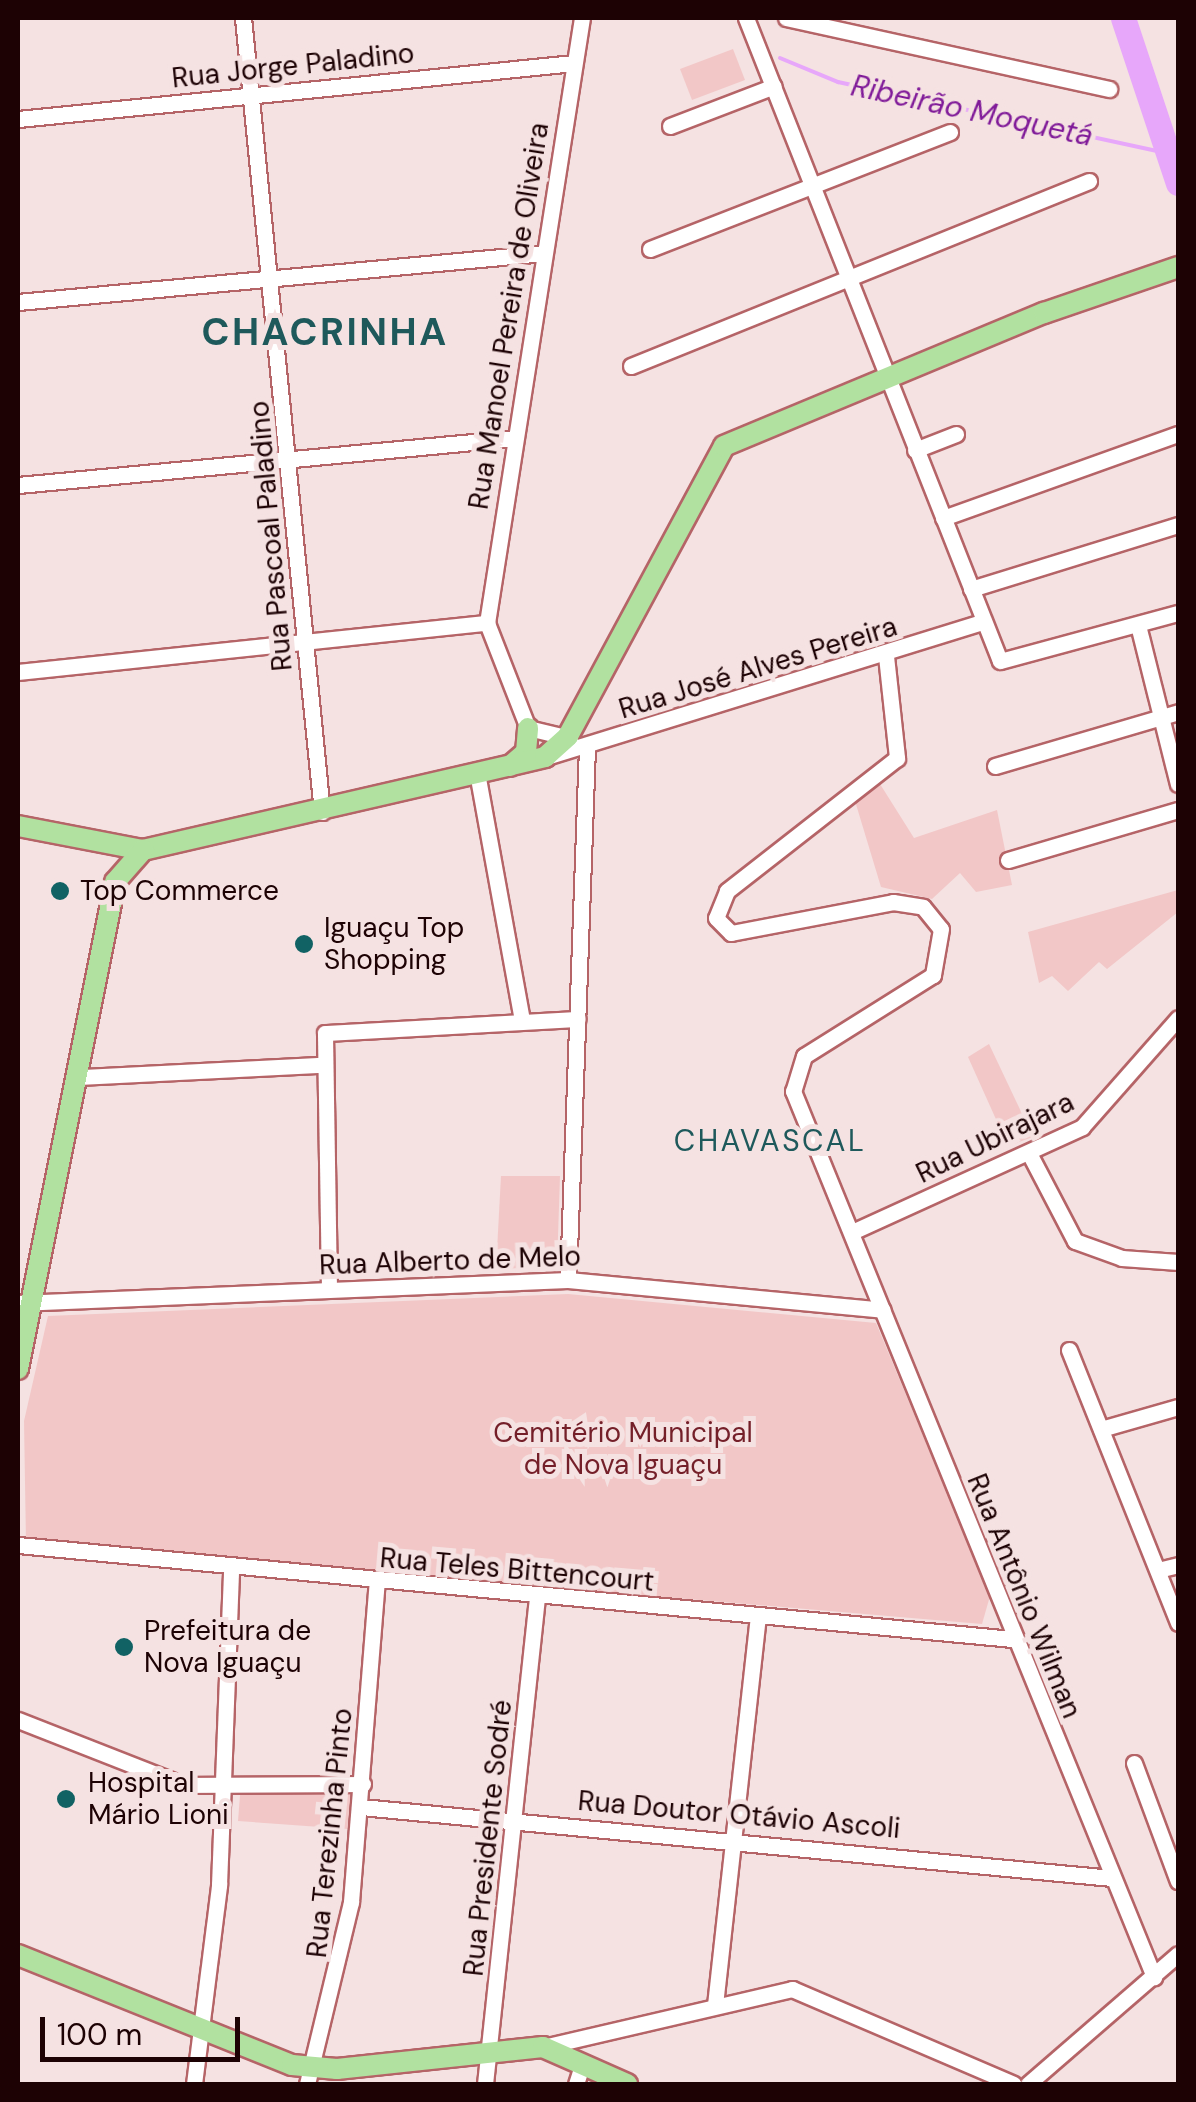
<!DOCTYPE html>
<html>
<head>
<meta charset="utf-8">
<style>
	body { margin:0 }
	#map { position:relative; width:1196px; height:2102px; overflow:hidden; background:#f5e2e2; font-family:"DM Sans",sans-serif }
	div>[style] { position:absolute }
	.green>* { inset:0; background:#f2c7c7 }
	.stream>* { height:4px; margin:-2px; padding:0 2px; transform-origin:2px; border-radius:2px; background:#e7a7fa }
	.river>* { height:25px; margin:-12.5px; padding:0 12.5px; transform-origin:12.5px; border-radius:12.5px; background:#e7a7fa }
	.roads { filter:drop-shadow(2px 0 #b56467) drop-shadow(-2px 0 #b56467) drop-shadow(0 2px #b56467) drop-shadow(0 -2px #b56467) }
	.minor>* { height:15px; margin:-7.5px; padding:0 7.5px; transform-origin:7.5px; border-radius:7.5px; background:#fff }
	.major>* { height:20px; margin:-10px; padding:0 10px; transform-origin:10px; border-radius:10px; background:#b1e1a0 }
	.dots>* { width:28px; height:28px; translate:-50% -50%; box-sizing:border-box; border:5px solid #f5e2e2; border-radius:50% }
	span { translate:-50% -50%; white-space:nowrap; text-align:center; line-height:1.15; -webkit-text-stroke:10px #f5e2e2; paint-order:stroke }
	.street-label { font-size:28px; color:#1d0204 }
	.poi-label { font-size:28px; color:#1d0204 }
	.left { translate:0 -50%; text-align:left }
	.park-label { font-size:28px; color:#741f29 }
	.water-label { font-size:30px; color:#801b99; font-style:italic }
	.neighbourhood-label { font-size:30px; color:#1e595b; letter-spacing:2.5px }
	.district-label { font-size:38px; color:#1e595b; font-weight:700; letter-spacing:2.5px }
	.frame { position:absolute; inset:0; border:20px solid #1d0204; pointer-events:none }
	.scale { position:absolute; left:40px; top:2017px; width:200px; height:45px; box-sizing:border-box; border:5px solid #1d0204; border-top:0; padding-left:12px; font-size:30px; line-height:35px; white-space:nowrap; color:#1d0204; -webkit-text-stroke:8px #f5e2e2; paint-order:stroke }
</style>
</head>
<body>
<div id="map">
	<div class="green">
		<div style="clip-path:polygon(733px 49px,745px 80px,692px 100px,680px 69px)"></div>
		<div style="clip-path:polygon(880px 784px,914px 838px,997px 810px,1012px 885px,976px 892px,960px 873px,932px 899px,881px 887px,855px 801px)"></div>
		<div style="clip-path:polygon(1178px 890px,1178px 912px,1107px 969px,1099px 962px,1068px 991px,1052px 976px,1039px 983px,1028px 932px)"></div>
		<div style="clip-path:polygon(989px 1044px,1033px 1137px,1008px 1146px,968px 1057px)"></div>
		<div style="clip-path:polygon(501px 1176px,560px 1176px,557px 1267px,496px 1269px)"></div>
		<div style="clip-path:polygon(568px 1294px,876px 1323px,990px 1596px,982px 1624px,26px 1543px,24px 1421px,48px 1316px)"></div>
		<div style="clip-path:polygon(241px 1783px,351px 1791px,348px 1829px,238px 1821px)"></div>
	</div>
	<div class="stream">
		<div style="left:780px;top:58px;width:63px;rotate:22.5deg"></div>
		<div style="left:838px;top:82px;width:337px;rotate:12.2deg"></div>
	</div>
	<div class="river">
		<div style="left:1123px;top:18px;width:174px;rotate:71.6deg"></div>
	</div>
	<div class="roads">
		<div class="minor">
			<div style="left:243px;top:18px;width:798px;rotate:84.32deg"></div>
			<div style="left:746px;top:18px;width:691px;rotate:68.44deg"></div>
			<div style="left:1000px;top:661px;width:184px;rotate:-15.1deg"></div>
			<div style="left:786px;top:18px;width:331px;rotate:12.4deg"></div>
			<div style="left:18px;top:119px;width:559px;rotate:-5.75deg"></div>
			<div style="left:670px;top:126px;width:111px;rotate:-21deg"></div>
			<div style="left:650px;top:249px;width:322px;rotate:-21.3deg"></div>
			<div style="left:18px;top:302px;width:528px;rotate:-5.32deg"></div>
			<div style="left:631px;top:366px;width:494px;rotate:-22deg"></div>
			<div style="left:915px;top:450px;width:44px;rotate:-21.3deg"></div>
			<div style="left:18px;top:485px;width:499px;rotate:-5.4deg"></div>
			<div style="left:943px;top:518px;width:250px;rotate:-19.7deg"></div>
			<div style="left:971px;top:589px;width:217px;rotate:-17.2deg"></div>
			<div style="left:487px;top:623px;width:612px;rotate:-81.08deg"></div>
			<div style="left:487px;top:623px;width:113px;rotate:68.7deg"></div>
			<div style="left:528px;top:728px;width:43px;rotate:13.4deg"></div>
			<div style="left:1138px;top:625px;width:164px;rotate:75.9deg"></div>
			<div style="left:886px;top:656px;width:103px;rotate:83.8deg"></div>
			<div style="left:897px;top:758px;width:216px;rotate:142deg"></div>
			<div style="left:727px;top:891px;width:29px;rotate:112deg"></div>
			<div style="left:716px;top:918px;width:21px;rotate:45deg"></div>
			<div style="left:731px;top:933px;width:165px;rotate:-10.8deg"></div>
			<div style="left:893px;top:902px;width:30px;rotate:9deg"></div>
			<div style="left:923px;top:907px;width:28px;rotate:51deg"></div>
			<div style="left:941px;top:929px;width:47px;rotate:99.9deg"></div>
			<div style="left:933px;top:975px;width:152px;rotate:147.9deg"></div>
			<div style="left:804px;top:1056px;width:37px;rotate:107deg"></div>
			<div style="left:793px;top:1091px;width:957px;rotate:67.83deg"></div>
			<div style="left:18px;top:672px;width:472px;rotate:-6deg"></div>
			<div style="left:549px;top:756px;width:455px;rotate:-17.2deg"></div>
			<div style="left:995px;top:766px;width:191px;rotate:-16.4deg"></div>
			<div style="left:478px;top:778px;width:245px;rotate:79.7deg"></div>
			<div style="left:1008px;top:860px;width:177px;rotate:-16.4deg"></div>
			<div style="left:81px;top:1077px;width:239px;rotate:-2.9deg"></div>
			<div style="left:1029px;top:1153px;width:99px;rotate:62.4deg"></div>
			<div style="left:1075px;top:1241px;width:50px;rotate:19.9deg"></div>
			<div style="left:1122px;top:1258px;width:56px;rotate:4.1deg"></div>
			<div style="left:852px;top:1232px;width:253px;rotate:-24.5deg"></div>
			<div style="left:1082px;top:1127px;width:145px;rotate:-48.6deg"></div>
			<div style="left:568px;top:1280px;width:534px;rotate:-87.96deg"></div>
			<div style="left:329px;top:1289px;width:256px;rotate:-90.9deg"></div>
			<div style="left:325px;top:1033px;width:253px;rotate:-3.2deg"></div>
			<div style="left:18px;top:1303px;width:550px;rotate:-2.39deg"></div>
			<div style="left:568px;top:1280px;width:316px;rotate:5.4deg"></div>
			<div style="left:1069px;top:1350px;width:294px;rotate:68.2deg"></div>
			<div style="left:1101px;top:1429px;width:80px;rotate:-15.9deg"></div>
			<div style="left:18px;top:1545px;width:999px;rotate:5.4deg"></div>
			<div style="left:1158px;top:1570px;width:21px;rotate:-14deg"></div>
			<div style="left:18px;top:1720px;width:178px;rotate:21.4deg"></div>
			<div style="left:184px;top:1785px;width:179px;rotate:-0.3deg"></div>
			<div style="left:1134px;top:1763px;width:126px;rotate:69.6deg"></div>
			<div style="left:361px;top:1807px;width:754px;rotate:5.4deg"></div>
			<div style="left:715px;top:2005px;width:390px;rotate:-83.7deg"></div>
			<div style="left:543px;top:2047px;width:256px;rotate:-13.1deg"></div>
			<div style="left:792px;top:1989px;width:241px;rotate:23.2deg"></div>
			<div style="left:194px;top:2084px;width:201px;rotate:-82.8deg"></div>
			<div style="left:219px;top:1885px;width:315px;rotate:-87.8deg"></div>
			<div style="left:307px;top:2084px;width:187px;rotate:-76.4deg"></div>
			<div style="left:351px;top:1902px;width:321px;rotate:-85.4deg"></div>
			<div style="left:485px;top:2084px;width:490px;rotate:-83.9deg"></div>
			<div style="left:576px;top:2084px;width:19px;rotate:-72deg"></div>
			<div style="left:1028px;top:2084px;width:198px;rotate:-40.9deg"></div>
		</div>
		<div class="major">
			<div style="left:510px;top:766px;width:21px;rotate:-41deg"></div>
			<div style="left:526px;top:752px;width:24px;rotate:-85deg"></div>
			<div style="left:18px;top:826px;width:127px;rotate:10.9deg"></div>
			<div style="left:143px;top:850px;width:413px;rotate:-13deg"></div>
			<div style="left:545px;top:757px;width:31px;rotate:-42deg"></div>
			<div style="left:568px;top:736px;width:329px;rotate:-61.7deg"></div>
			<div style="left:724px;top:446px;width:347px;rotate:-22.6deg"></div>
			<div style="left:1044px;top:313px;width:142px;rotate:-18.9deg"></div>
			<div style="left:18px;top:1369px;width:497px;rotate:-78.7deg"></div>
			<div style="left:115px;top:882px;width:43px;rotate:-48.8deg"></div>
			<div style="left:18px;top:1955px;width:295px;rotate:21.9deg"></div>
			<div style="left:292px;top:2065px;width:45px;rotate:5.1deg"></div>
			<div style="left:337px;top:2069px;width:207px;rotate:-6.1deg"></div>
			<div style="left:543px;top:2047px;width:92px;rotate:23.8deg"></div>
		</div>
	</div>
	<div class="dots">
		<div style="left:60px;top:891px;background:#116264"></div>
		<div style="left:304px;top:944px;background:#116264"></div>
		<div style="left:124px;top:1647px;background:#116264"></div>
		<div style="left:66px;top:1799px;background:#116264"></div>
	</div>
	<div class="street-label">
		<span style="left:293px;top:66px;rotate:-6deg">Rua Jorge Paladino</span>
		<span style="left:509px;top:316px;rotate:-81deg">Rua Manoel Pereira de Oliveira</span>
		<span style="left:271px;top:536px;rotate:-95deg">Rua Pascoal Paladino</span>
		<span style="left:758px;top:668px;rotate:-17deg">Rua José Alves Pereira</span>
		<span style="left:995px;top:1138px;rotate:-26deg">Rua Ubirajara</span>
		<span style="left:450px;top:1261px;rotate:-2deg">Rua Alberto de Melo</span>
		<span style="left:517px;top:1570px;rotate:5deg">Rua Teles Bittencourt</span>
		<span style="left:1024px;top:1596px;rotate:68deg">Rua Antônio Wilman</span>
		<span style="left:739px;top:1815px;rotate:5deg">Rua Doutor Otávio Ascoli</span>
		<span style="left:330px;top:1833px;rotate:-84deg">Rua Terezinha Pinto</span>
		<span style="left:488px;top:1838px;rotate:-84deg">Rua Presidente Sodré</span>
	</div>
	<div class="poi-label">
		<span class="left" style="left:80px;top:891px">Top Commerce</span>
		<span class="left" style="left:324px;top:944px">Iguaçu Top<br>Shopping</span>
		<span class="left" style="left:144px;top:1647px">Prefeitura de<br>Nova Iguaçu</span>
		<span class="left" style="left:88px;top:1799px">Hospital<br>Mário Lioni</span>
	</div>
	<div class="park-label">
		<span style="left:623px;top:1449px">Cemitério Municipal<br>de Nova Iguaçu</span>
	</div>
	<div class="water-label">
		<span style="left:972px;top:111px;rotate:12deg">Ribeirão Moquetá</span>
	</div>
	<div class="neighbourhood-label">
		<span style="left:770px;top:1141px">CHAVASCAL</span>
	</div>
	<div class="district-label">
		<span style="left:325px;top:333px">CHACRINHA</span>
	</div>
	<div class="frame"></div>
	<div class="scale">100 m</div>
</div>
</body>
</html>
